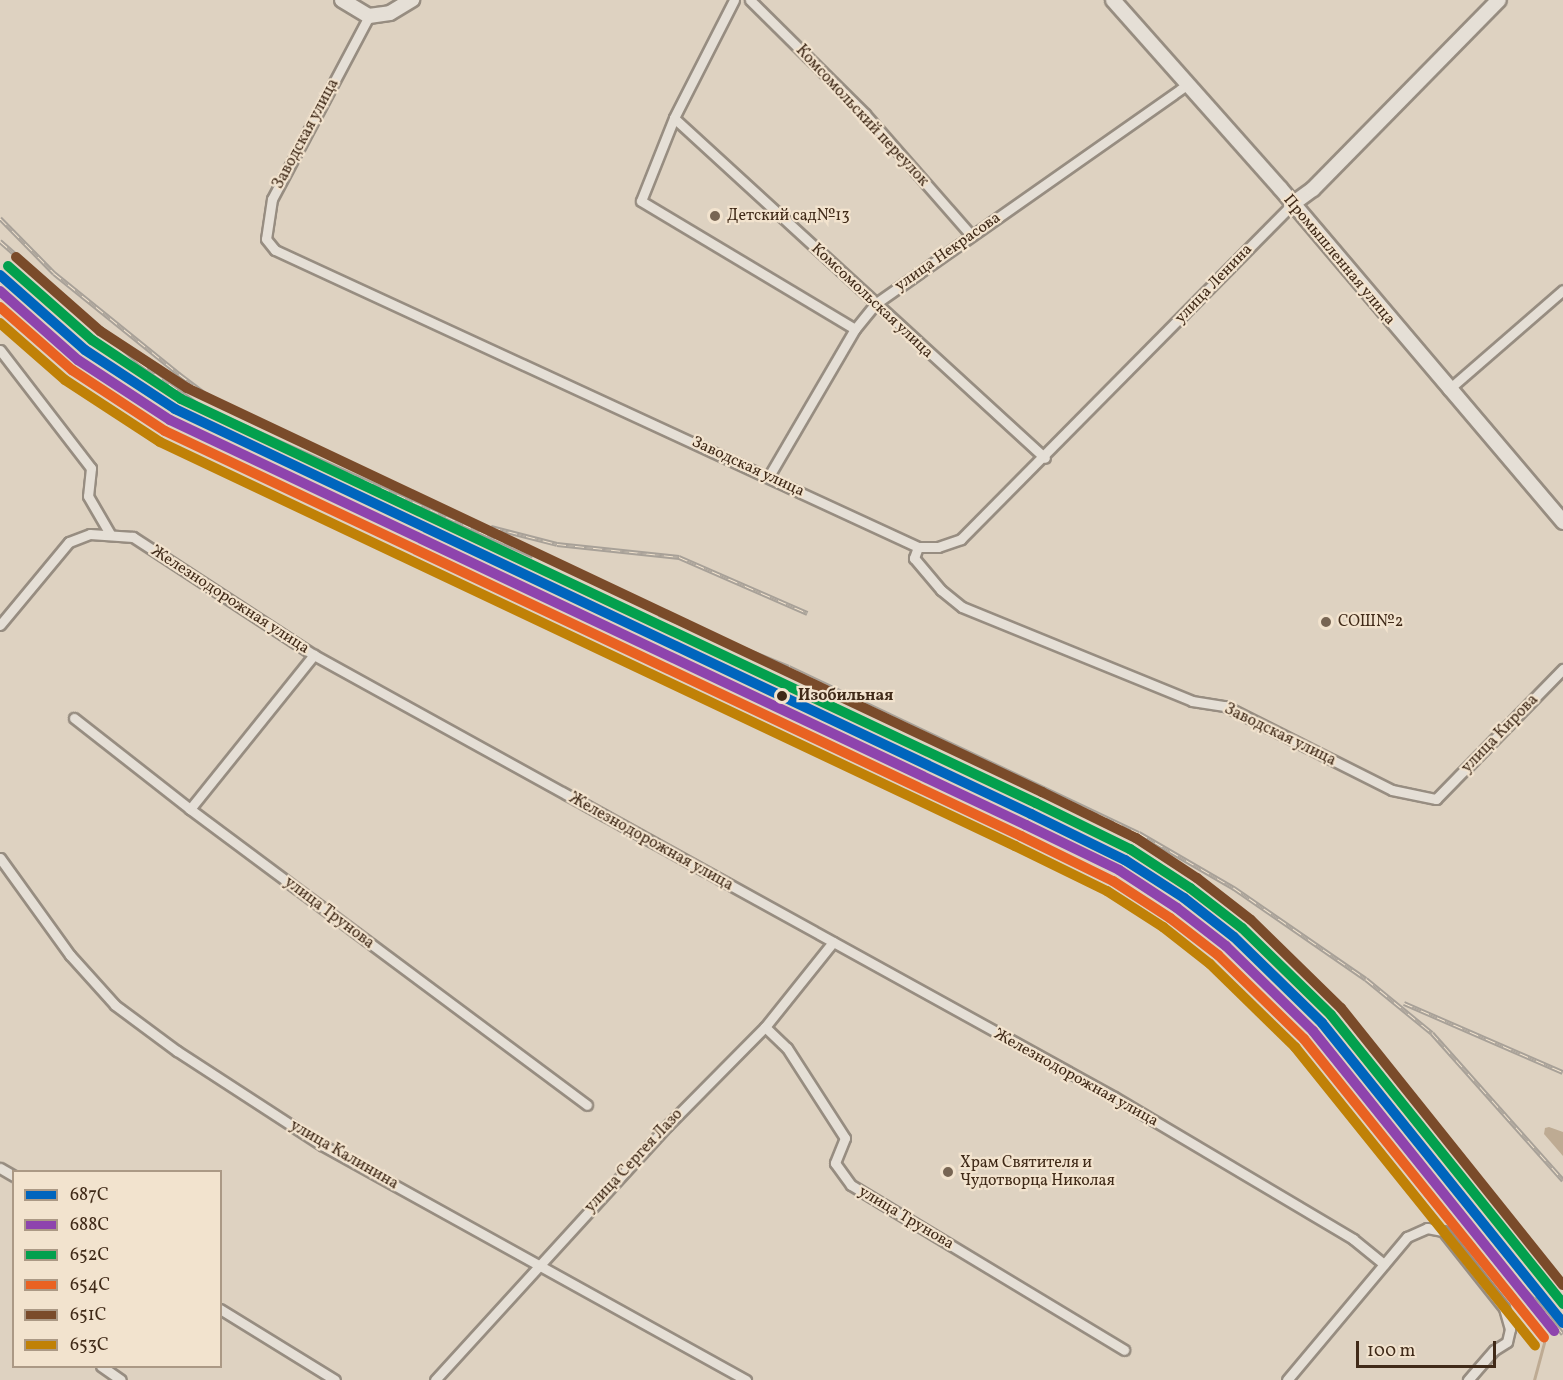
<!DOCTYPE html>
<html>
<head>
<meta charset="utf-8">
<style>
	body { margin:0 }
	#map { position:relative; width:1563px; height:1380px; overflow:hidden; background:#ded2c1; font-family:Vollkorn,serif }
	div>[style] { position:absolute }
	.water>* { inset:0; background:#beab93 }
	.stream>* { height:3px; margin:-1.5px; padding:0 1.5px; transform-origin:1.5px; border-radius:1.5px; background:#beab93 }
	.roads { filter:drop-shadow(2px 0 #978d81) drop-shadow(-2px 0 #978d81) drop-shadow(0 2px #978d81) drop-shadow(0 -2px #978d81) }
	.street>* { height:9px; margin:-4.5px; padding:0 4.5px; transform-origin:4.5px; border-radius:4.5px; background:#e5dfd6 }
	.secondary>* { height:14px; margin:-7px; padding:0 7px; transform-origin:7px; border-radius:7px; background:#e5dfd6 }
	.rail>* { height:5px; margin-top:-2.5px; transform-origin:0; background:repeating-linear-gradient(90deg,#f2e3ce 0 9px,#a8a198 0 18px); box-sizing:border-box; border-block:2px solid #a8a198 }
	.rail-1>* { height:10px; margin:-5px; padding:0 5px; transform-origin:5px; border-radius:5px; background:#0065bd }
	.rail-2>* { height:10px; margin:-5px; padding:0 5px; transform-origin:5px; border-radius:5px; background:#8e44ad }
	.rail-3>* { height:10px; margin:-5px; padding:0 5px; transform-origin:5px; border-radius:5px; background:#03a04e }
	.rail-4>* { height:10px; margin:-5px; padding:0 5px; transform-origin:5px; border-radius:5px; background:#e96222 }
	.rail-5>* { height:10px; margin:-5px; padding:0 5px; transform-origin:5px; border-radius:5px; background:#7a4b2a }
	.rail-6>* { height:10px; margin:-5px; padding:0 5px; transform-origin:5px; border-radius:5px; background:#c08107 }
	.dots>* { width:16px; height:16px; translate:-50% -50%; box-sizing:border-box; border:3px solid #f2e3ce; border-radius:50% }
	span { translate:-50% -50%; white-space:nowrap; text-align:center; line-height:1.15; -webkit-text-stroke:4.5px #f2e3ce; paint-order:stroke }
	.street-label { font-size:16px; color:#402a18 }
	.poi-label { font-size:16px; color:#402a18 }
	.left { translate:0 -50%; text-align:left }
	.stop-label { font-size:16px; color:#402a18; font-weight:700 }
	.legend { position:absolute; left:12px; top:1170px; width:210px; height:198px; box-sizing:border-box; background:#f2e3ce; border:2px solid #ab9985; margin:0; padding:8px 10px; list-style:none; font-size:18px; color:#402a18 }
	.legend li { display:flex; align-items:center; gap:12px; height:30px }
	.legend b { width:30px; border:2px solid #ab9985 }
	.scale { position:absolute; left:1356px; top:1341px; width:140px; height:27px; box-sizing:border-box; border:3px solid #402a18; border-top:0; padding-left:8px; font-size:18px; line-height:21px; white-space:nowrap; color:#402a18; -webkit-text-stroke:4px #f2e3ce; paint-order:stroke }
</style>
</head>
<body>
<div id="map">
	<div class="water">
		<div style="clip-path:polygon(1549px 1127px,1563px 1132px,1563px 1156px,1544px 1134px,1545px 1128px)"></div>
	</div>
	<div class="stream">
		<div style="left:1534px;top:1380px;width:39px;rotate:-75deg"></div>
		<div style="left:1544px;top:1342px;width:19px;rotate:-111deg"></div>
	</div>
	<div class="roads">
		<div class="street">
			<div style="left:734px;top:0;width:132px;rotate:117deg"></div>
			<div style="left:674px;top:118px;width:89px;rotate:111.7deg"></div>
			<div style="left:641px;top:201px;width:249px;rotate:30.9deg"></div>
			<div style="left:750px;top:0;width:162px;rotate:44.7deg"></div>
			<div style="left:865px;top:114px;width:161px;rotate:48.8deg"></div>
			<div style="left:369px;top:16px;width:207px;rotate:117.9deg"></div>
			<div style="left:272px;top:199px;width:40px;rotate:98.5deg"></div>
			<div style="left:266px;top:239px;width:14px;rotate:51deg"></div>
			<div style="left:275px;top:250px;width:708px;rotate:24.79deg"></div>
			<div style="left:918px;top:547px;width:20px"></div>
			<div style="left:938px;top:547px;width:24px;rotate:-19deg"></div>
			<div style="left:961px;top:539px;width:470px;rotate:-45.3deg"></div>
			<div style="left:674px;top:118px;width:503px;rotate:42.5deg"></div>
			<div style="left:0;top:350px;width:149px;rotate:52.4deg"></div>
			<div style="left:91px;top:468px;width:28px;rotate:96deg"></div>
			<div style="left:88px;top:496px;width:44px;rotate:59.9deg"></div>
			<div style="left:1448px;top:390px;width:152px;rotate:-41deg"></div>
			<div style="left:769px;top:476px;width:170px;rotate:-59.7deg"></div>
			<div style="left:855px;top:329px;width:32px;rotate:-51deg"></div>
			<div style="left:875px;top:304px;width:381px;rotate:-35.1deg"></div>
			<div style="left:918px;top:547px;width:12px;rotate:110deg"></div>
			<div style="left:914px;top:558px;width:42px;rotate:49.8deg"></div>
			<div style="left:941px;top:590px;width:27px;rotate:39deg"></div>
			<div style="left:962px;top:607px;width:248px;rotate:22.2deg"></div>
			<div style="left:1192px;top:701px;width:33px;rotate:9deg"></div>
			<div style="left:1225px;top:706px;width:187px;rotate:26.7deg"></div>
			<div style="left:1392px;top:790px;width:45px;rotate:11.6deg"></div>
			<div style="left:1436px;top:799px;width:182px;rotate:-45.7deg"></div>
			<div style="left:0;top:625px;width:108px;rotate:-50.3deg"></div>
			<div style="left:69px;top:542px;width:22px;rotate:-21deg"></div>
			<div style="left:90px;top:534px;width:43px;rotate:4deg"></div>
			<div style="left:133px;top:537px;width:216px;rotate:33.1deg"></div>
			<div style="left:314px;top:655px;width:914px;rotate:28.92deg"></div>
			<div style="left:1114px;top:1097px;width:278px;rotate:30.7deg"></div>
			<div style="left:1353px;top:1239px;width:40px;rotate:39deg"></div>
			<div style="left:74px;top:718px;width:147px;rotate:38.1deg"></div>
			<div style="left:190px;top:809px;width:495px;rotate:36.7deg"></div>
			<div style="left:190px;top:809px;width:198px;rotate:-51.2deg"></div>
			<div style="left:0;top:858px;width:120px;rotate:54.2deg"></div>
			<div style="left:70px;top:955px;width:67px;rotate:48deg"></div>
			<div style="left:115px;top:1005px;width:77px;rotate:36.6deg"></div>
			<div style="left:177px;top:1051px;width:173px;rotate:33deg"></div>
			<div style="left:322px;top:1145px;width:485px;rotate:29deg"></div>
			<div style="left:765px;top:1027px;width:30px;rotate:44deg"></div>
			<div style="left:787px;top:1048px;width:107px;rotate:57.2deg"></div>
			<div style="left:845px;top:1138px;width:27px;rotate:112deg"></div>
			<div style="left:835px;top:1163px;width:27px;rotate:54deg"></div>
			<div style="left:851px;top:1185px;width:319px;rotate:31.1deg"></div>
			<div style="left:0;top:1168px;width:16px;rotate:30deg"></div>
			<div style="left:220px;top:1309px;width:135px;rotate:31.7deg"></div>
			<div style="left:101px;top:1366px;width:24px;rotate:35deg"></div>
			<div style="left:435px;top:1380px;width:344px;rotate:-47.6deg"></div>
			<div style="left:667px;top:1126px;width:139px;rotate:-45.3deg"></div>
			<div style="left:765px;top:1027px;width:109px;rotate:-51.3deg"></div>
			<div style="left:1287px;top:1380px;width:187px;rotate:-50deg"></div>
			<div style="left:1407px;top:1237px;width:22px;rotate:-24deg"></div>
			<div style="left:1427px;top:1228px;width:16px;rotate:11deg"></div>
			<div style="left:1443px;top:1231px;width:98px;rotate:51.6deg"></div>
			<div style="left:1504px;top:1308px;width:22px;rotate:74deg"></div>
			<div style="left:1510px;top:1329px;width:13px;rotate:103deg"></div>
			<div style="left:1507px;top:1342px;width:15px;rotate:148deg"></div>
			<div style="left:1494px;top:1350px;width:40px;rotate:131deg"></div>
		</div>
		<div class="secondary">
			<div style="left:342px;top:0;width:31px;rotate:31deg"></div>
			<div style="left:369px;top:16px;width:21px;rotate:-8deg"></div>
			<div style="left:390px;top:13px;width:26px;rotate:-31deg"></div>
			<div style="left:1113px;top:0;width:251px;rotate:48.4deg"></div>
			<div style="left:1280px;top:188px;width:438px;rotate:49.7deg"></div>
			<div style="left:1291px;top:205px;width:27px;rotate:-36deg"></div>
			<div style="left:1313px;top:189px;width:265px;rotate:-45.5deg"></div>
		</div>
	</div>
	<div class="rail">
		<div style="left:0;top:218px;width:77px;rotate:45.5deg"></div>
		<div style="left:54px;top:273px;width:161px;rotate:38.9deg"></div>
		<div style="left:179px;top:374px;width:34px;rotate:37deg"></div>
		<div style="left:206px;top:394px;width:57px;rotate:28.4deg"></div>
		<div style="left:0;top:241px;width:186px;rotate:41.1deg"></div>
		<div style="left:140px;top:363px;width:74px;rotate:35.6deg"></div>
		<div style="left:200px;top:406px;width:365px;rotate:24.2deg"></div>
		<div style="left:491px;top:527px;width:68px;rotate:14.4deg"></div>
		<div style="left:557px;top:544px;width:123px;rotate:6.1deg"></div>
		<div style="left:679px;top:557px;width:140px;rotate:23.6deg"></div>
		<div style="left:659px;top:614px;width:140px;rotate:22.2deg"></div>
		<div style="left:789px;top:667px;width:387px;rotate:25.4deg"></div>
		<div style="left:1139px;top:833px;width:110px;rotate:30.1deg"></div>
		<div style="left:1234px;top:888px;width:160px;rotate:34.6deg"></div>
		<div style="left:1366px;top:979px;width:85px;rotate:39.3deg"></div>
		<div style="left:1432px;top:1033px;width:197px;rotate:48.3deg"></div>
		<div style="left:1404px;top:1003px;width:173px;rotate:23.5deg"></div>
		<div style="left:1444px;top:1196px;width:91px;rotate:50.4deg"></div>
		<div style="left:1502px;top:1266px;width:54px;rotate:46.5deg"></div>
		<div style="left:1534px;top:1298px;width:46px;rotate:51.1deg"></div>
	</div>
	<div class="rail-1">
		<div style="left:0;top:275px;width:113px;rotate:41.4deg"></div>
		<div style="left:85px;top:350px;width:108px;rotate:33.2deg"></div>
		<div style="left:175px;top:409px;width:947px;rotate:25.32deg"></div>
		<div style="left:1031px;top:814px;width:105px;rotate:26.1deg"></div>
		<div style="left:1125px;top:860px;width:70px;rotate:32.8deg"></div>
		<div style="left:1184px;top:898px;width:63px;rotate:38deg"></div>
		<div style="left:1234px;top:937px;width:123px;rotate:44.3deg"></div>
		<div style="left:1322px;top:1023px;width:385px;rotate:51.2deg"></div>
	</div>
	<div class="rail-2">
		<div style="left:0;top:291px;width:104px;rotate:41.5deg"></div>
		<div style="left:78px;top:360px;width:110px;rotate:33.1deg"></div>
		<div style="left:170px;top:420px;width:947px;rotate:25.32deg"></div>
		<div style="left:1026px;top:825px;width:103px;rotate:25.8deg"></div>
		<div style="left:1119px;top:870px;width:69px;rotate:33.2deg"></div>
		<div style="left:1177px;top:908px;width:62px;rotate:37.8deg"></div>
		<div style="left:1226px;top:946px;width:122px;rotate:44.3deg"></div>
		<div style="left:1313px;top:1031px;width:385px;rotate:51.2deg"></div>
	</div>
	<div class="rail-3">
		<div style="left:8px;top:266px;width:112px;rotate:41.4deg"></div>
		<div style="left:92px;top:340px;width:107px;rotate:33.5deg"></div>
		<div style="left:181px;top:399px;width:946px;rotate:25.29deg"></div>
		<div style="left:1036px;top:803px;width:105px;rotate:26.1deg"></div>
		<div style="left:1130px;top:849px;width:72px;rotate:33deg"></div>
		<div style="left:1190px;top:888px;width:66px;rotate:37.6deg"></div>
		<div style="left:1242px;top:928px;width:124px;rotate:44.3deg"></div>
		<div style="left:1331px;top:1015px;width:371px;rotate:51.2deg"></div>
	</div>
	<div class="rail-4">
		<div style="left:0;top:307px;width:96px;rotate:41.2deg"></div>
		<div style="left:72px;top:370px;width:111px;rotate:33.3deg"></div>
		<div style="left:165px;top:431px;width:947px;rotate:25.32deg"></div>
		<div style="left:1021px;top:836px;width:102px;rotate:26.1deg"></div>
		<div style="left:1113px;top:881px;width:68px;rotate:33deg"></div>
		<div style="left:1170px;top:918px;width:61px;rotate:37.6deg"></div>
		<div style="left:1218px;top:955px;width:120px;rotate:44.3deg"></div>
		<div style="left:1304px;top:1039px;width:383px;rotate:51.2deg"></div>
	</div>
	<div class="rail-5">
		<div style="left:16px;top:257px;width:112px;rotate:41.4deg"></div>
		<div style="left:100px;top:331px;width:104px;rotate:33.2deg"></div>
		<div style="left:187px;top:388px;width:946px;rotate:25.29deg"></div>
		<div style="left:1042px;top:792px;width:105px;rotate:26.1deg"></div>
		<div style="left:1136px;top:838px;width:73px;rotate:33.3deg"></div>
		<div style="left:1197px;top:878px;width:68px;rotate:37.9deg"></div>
		<div style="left:1251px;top:920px;width:126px;rotate:44.4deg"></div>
		<div style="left:1341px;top:1008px;width:355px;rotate:51.3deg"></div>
	</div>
	<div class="rail-6">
		<div style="left:0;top:323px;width:86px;rotate:41.2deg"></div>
		<div style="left:65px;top:380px;width:113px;rotate:33.1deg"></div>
		<div style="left:160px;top:442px;width:946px;rotate:25.29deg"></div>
		<div style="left:1015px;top:846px;width:102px;rotate:26.1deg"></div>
		<div style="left:1107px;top:891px;width:67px;rotate:32.7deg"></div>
		<div style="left:1163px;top:927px;width:60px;rotate:38.2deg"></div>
		<div style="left:1210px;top:964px;width:119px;rotate:44.3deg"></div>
		<div style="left:1295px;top:1047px;width:383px;rotate:51.2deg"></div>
	</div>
	<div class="dots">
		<div style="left:715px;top:216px;background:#776553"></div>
		<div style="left:1326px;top:622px;background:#776553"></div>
		<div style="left:782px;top:696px;background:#402a18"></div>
		<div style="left:948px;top:1172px;background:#776553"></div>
	</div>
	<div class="street-label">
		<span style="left:862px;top:116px;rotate:47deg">Комсомольский переулок</span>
		<span style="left:306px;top:134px;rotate:-62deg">Заводская улица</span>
		<span style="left:948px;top:252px;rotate:-35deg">улица Некрасова</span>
		<span style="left:1339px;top:260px;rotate:50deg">Промышленная улица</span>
		<span style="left:1214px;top:284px;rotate:-46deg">улица Ленина</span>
		<span style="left:872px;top:301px;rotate:43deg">Комсомольская улица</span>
		<span style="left:748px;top:467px;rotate:25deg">Заводская улица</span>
		<span style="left:230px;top:600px;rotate:33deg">Железнодорожная улица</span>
		<span style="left:1500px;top:734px;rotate:-46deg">улица Кирова</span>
		<span style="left:1280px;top:735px;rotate:26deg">Заводская улица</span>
		<span style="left:651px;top:842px;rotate:29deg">Железнодорожная улица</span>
		<span style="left:329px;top:913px;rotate:37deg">улица Трунова</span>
		<span style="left:1076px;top:1078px;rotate:29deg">Железнодорожная улица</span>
		<span style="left:344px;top:1155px;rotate:30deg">улица Калинина</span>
		<span style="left:634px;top:1161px;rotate:-47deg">улица Сергея Лазо</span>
		<span style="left:906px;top:1218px;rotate:31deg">улица Трунова</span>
	</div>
	<div class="poi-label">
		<span class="left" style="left:727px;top:216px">Детский сад№13</span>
		<span class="left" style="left:1338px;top:622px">СОШ№2</span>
		<span class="left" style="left:960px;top:1172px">Храм Святителя и<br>Чудотворца Николая</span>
	</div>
	<div class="stop-label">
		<span class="left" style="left:798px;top:696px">Изобильная</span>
	</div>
	<ul class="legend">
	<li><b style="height:8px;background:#0065bd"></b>687С</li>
	<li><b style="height:8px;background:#8e44ad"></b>688С</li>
	<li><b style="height:8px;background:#03a04e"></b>652С</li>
	<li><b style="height:8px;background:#e96222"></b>654С</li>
	<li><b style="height:8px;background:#7a4b2a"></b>651С</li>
	<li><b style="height:8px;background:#c08107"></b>653С</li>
	</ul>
	<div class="scale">100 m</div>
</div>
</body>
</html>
